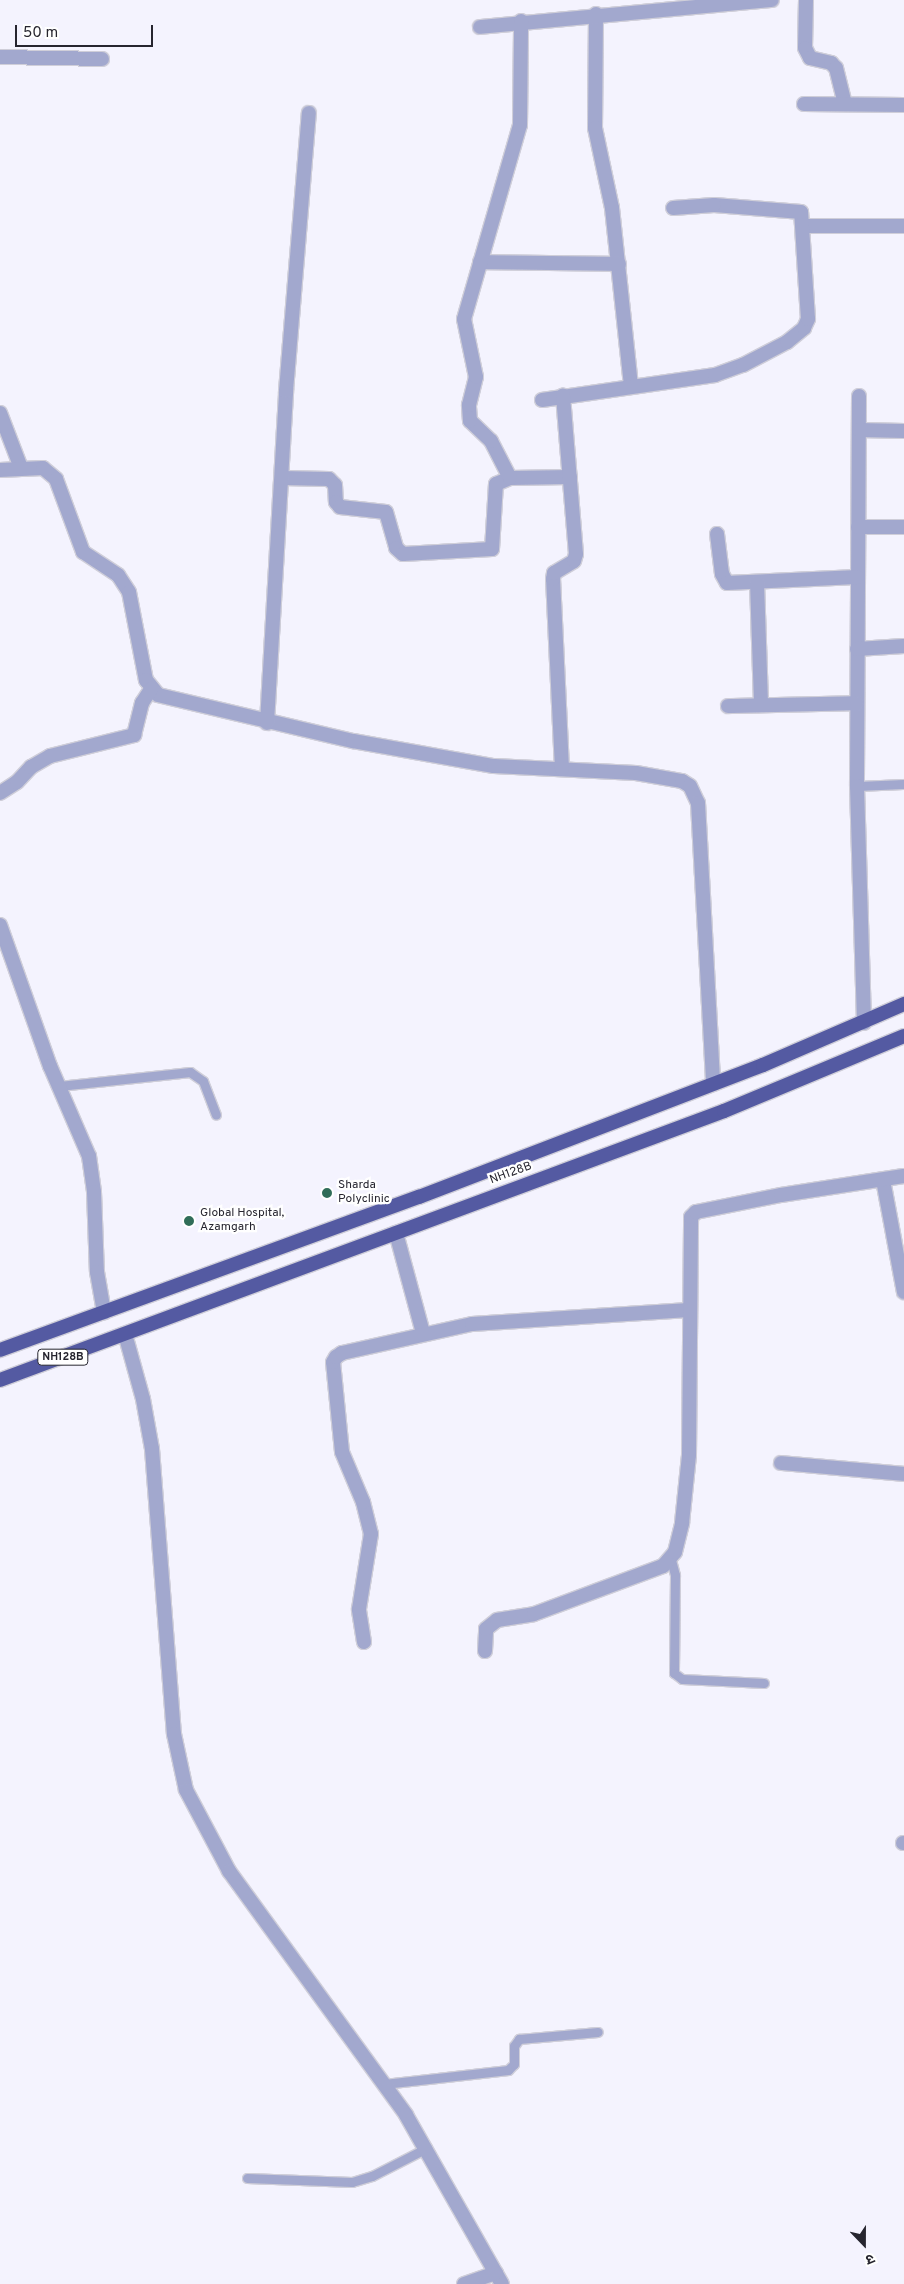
<!DOCTYPE html>
<html>
<head>
<meta charset="utf-8">
<style>
	body { margin:0 }
	#map { position:relative; width:904px; height:2284px; overflow:hidden; background:#f4f3fe; font-family:Overpass,"Noto Sans Devanagari",sans-serif }
	div>[style] { position:absolute }
	.roads { filter:drop-shadow(1px 0 #cfced9) drop-shadow(-1px 0 #cfced9) drop-shadow(0 1px #cfced9) drop-shadow(0 -1px #cfced9) }
	.service>* { height:9px; margin:-4.5px; padding:0 4.5px; transform-origin:4.5px; border-radius:4.5px; background:#a2a8ce }
	.minor>* { height:14px; margin:-7px; padding:0 7px; transform-origin:7px; border-radius:7px; background:#a2a8ce }
	.trunk>* { height:14px; margin:-7px; padding:0 7px; transform-origin:7px; border-radius:7px; background:#545aa2 }
	.dots>* { width:14px; height:14px; translate:-50% -50%; box-sizing:border-box; border:2px solid #fff; border-radius:50% }
	span { translate:-50% -50%; white-space:nowrap; text-align:center; line-height:1.15; -webkit-text-stroke:4.5px #fff; paint-order:stroke }
	.shield-label span { padding:1px 4px; background:#fff; border:1px solid; border-radius:4px; -webkit-text-stroke-width:0 }
	.shield-label { font-size:11px; color:#26252f; font-weight:700 }
	.street-label { font-size:12px; color:#26252f }
	.poi-label { font-size:12px; color:#26252f }
	.left { translate:0 -50%; text-align:left }
	.north { position:absolute; left:839px; top:2219px; width:50px; height:50px; -webkit-text-stroke:4px #fff; paint-order:stroke; rotate:158deg; font-size:14px; font-weight:700; line-height:20px; text-align:center; color:#26252f }
	.north::after { content:''; display:block; margin:auto; width:18px; height:22px; background:#26252f; clip-path:polygon(50% 0,100% 100%,50% 72%,0 100%) }
	.scale { position:absolute; left:15px; top:25px; width:138px; height:22px; box-sizing:border-box; border:2px solid #26252f; border-top:0; padding-left:6px; font-size:15px; line-height:18px; white-space:nowrap; color:#26252f; -webkit-text-stroke:4px #fff; paint-order:stroke }
</style>
</head>
<body>
<div id="map">
	<div class="roads">
		<div class="service">
			<div style="left:857px;top:786px;width:47px;rotate:-2.4deg"></div>
			<div style="left:59px;top:1086px;width:132px;rotate:-6.1deg"></div>
			<div style="left:190px;top:1072px;width:16px;rotate:35deg"></div>
			<div style="left:203px;top:1081px;width:36px;rotate:69deg"></div>
			<div style="left:671px;top:1560px;width:16px;rotate:75deg"></div>
			<div style="left:675px;top:1575px;width:98px;rotate:90.6deg"></div>
			<div style="left:674px;top:1673px;width:10px;rotate:37deg"></div>
			<div style="left:682px;top:1679px;width:82px;rotate:2.8deg"></div>
			<div style="left:384px;top:2084px;width:125px;rotate:-6.4deg"></div>
			<div style="left:508px;top:2070px;width:8px;rotate:-45deg"></div>
			<div style="left:514px;top:2064px;width:18px;rotate:-90deg"></div>
			<div style="left:514px;top:2046px;width:9px;rotate:-54deg"></div>
			<div style="left:519px;top:2039px;width:79px;rotate:-5.1deg"></div>
			<div style="left:247px;top:2178px;width:105px;rotate:2.2deg"></div>
			<div style="left:352px;top:2182px;width:21px;rotate:-17deg"></div>
			<div style="left:372px;top:2176px;width:62px;rotate:-27deg"></div>
		</div>
		<div class="minor">
			<div style="left:806px;top:0;width:48px;rotate:91.2deg"></div>
			<div style="left:805px;top:48px;width:11px;rotate:63deg"></div>
			<div style="left:810px;top:58px;width:22px;rotate:13deg"></div>
			<div style="left:831px;top:63px;width:7px;rotate:45deg"></div>
			<div style="left:836px;top:68px;width:37px;rotate:76deg"></div>
			<div style="left:596px;top:14px;width:114px;rotate:90.5deg"></div>
			<div style="left:595px;top:128px;width:82px;rotate:78deg"></div>
			<div style="left:612px;top:208px;width:179px;rotate:83.9deg"></div>
			<div style="left:480px;top:27px;width:293px;rotate:-5.3deg"></div>
			<div style="left:0;top:57px;width:102px;rotate:1.1deg"></div>
			<div style="left:804px;top:104px;width:100px;rotate:0.6deg"></div>
			<div style="left:804px;top:226px;width:100px"></div>
			<div style="left:480px;top:262px;width:139px;rotate:0.8deg"></div>
			<div style="left:859px;top:396px;width:390px;rotate:90.3deg"></div>
			<div style="left:857px;top:786px;width:237px;rotate:88.3deg"></div>
			<div style="left:542px;top:400px;width:175px;rotate:-8.2deg"></div>
			<div style="left:715px;top:375px;width:30px;rotate:-20deg"></div>
			<div style="left:743px;top:365px;width:50px;rotate:-27.6deg"></div>
			<div style="left:787px;top:342px;width:22px;rotate:-39deg"></div>
			<div style="left:804px;top:328px;width:10px;rotate:-66deg"></div>
			<div style="left:808px;top:319px;width:107px;rotate:-93.7deg"></div>
			<div style="left:801px;top:212px;width:87px;rotate:-175.4deg"></div>
			<div style="left:714px;top:205px;width:41px;rotate:175.8deg"></div>
			<div style="left:0;top:413px;width:59px;rotate:69.1deg"></div>
			<div style="left:859px;top:430px;width:45px;rotate:1.3deg"></div>
			<div style="left:0;top:470px;width:43px;rotate:-2.7deg"></div>
			<div style="left:43px;top:468px;width:17px;rotate:40deg"></div>
			<div style="left:56px;top:479px;width:78px;rotate:69.7deg"></div>
			<div style="left:83px;top:552px;width:42px;rotate:33.3deg"></div>
			<div style="left:118px;top:575px;width:20px;rotate:57deg"></div>
			<div style="left:129px;top:592px;width:90px;rotate:79.1deg"></div>
			<div style="left:146px;top:680px;width:19px;rotate:51deg"></div>
			<div style="left:158px;top:695px;width:200px;rotate:13.3deg"></div>
			<div style="left:353px;top:741px;width:143px;rotate:10.1deg"></div>
			<div style="left:494px;top:766px;width:142px;rotate:2.8deg"></div>
			<div style="left:636px;top:773px;width:47px;rotate:9.9deg"></div>
			<div style="left:682px;top:781px;width:9px;rotate:32deg"></div>
			<div style="left:690px;top:786px;width:19px;rotate:65deg"></div>
			<div style="left:698px;top:803px;width:281px;rotate:86.9deg"></div>
			<div style="left:282px;top:478px;width:47px;rotate:1.2deg"></div>
			<div style="left:329px;top:479px;width:8px;rotate:45deg"></div>
			<div style="left:335px;top:485px;width:17px;rotate:87deg"></div>
			<div style="left:336px;top:502px;width:6px;rotate:51deg"></div>
			<div style="left:340px;top:507px;width:46px;rotate:6.2deg"></div>
			<div style="left:386px;top:512px;width:37px;rotate:74deg"></div>
			<div style="left:396px;top:548px;width:9px;rotate:41deg"></div>
			<div style="left:403px;top:554px;width:89px;rotate:-3.2deg"></div>
			<div style="left:492px;top:549px;width:65px;rotate:-86.5deg"></div>
			<div style="left:496px;top:484px;width:15px;rotate:-23deg"></div>
			<div style="left:510px;top:478px;width:60px;rotate:-1deg"></div>
			<div style="left:510px;top:478px;width:42px;rotate:-117.2deg"></div>
			<div style="left:491px;top:441px;width:29px;rotate:-136deg"></div>
			<div style="left:470px;top:421px;width:16px;rotate:-94deg"></div>
			<div style="left:469px;top:405px;width:29px;rotate:-76deg"></div>
			<div style="left:476px;top:377px;width:59px;rotate:-101.7deg"></div>
			<div style="left:464px;top:319px;width:202px;rotate:-73.9deg"></div>
			<div style="left:520px;top:125px;width:104px;rotate:-89.4deg"></div>
			<div style="left:858px;top:527px;width:46px"></div>
			<div style="left:717px;top:534px;width:40px;rotate:82.9deg"></div>
			<div style="left:722px;top:574px;width:10px;rotate:61deg"></div>
			<div style="left:727px;top:583px;width:130px;rotate:-2.6deg"></div>
			<div style="left:757px;top:582px;width:123px;rotate:88.1deg"></div>
			<div style="left:857px;top:649px;width:47px;rotate:-3.7deg"></div>
			<div style="left:728px;top:706px;width:129px;rotate:-1.3deg"></div>
			<div style="left:267px;top:723px;width:333px;rotate:-86.7deg"></div>
			<div style="left:286px;top:391px;width:279px;rotate:-85.3deg"></div>
			<div style="left:562px;top:769px;width:190px;rotate:-92.7deg"></div>
			<div style="left:553px;top:579px;width:6px;rotate:-81deg"></div>
			<div style="left:554px;top:573px;width:23px;rotate:-31deg"></div>
			<div style="left:574px;top:561px;width:7px;rotate:-74deg"></div>
			<div style="left:576px;top:554px;width:159px;rotate:-94.7deg"></div>
			<div style="left:0;top:793px;width:20px;rotate:-33deg"></div>
			<div style="left:17px;top:782px;width:21px;rotate:-47deg"></div>
			<div style="left:31px;top:767px;width:22px;rotate:-30deg"></div>
			<div style="left:50px;top:756px;width:87px;rotate:-14deg"></div>
			<div style="left:134px;top:735px;width:33px;rotate:-76deg"></div>
			<div style="left:142px;top:703px;width:17px;rotate:-57deg"></div>
			<div style="left:0;top:925px;width:150px;rotate:70.5deg"></div>
			<div style="left:50px;top:1066px;width:98px;rotate:66.6deg"></div>
			<div style="left:89px;top:1156px;width:36px;rotate:82deg"></div>
			<div style="left:94px;top:1192px;width:80px;rotate:87.9deg"></div>
			<div style="left:97px;top:1272px;width:41px;rotate:80.1deg"></div>
			<div style="left:883px;top:1180px;width:114px;rotate:79.4deg"></div>
			<div style="left:396px;top:1233px;width:104px;rotate:74.9deg"></div>
			<div style="left:125px;top:1334px;width:67px;rotate:74.5deg"></div>
			<div style="left:143px;top:1399px;width:51px;rotate:79.8deg"></div>
			<div style="left:152px;top:1449px;width:286px;rotate:85.6deg"></div>
			<div style="left:174px;top:1734px;width:57px;rotate:77.9deg"></div>
			<div style="left:186px;top:1790px;width:92px;rotate:62deg"></div>
			<div style="left:229px;top:1871px;width:301px;rotate:54deg"></div>
			<div style="left:406px;top:2115px;width:194px;rotate:60.4deg"></div>
			<div style="left:781px;top:1463px;width:123px;rotate:5.1deg"></div>
			<div style="left:364px;top:1642px;width:33px;rotate:-99deg"></div>
			<div style="left:359px;top:1609px;width:76px;rotate:-80.9deg"></div>
			<div style="left:371px;top:1534px;width:33px;rotate:-104deg"></div>
			<div style="left:363px;top:1502px;width:54px;rotate:-112.8deg"></div>
			<div style="left:342px;top:1452px;width:90px;rotate:-95.7deg"></div>
			<div style="left:333px;top:1362px;width:6px;rotate:-59deg"></div>
			<div style="left:336px;top:1357px;width:7px;rotate:-34deg"></div>
			<div style="left:342px;top:1353px;width:133px;rotate:-12.6deg"></div>
			<div style="left:472px;top:1324px;width:217px;rotate:-3.7deg"></div>
			<div style="left:485px;top:1651px;width:22px;rotate:-87deg"></div>
			<div style="left:486px;top:1629px;width:14px;rotate:-39deg"></div>
			<div style="left:497px;top:1620px;width:37px;rotate:-9deg"></div>
			<div style="left:534px;top:1614px;width:138px;rotate:-20.4deg"></div>
			<div style="left:663px;top:1566px;width:18px;rotate:-49deg"></div>
			<div style="left:675px;top:1552px;width:30px;rotate:-76deg"></div>
			<div style="left:682px;top:1523px;width:68px;rotate:-84.1deg"></div>
			<div style="left:689px;top:1455px;width:238px;rotate:-89.5deg"></div>
			<div style="left:691px;top:1217px;width:7px;rotate:-45deg"></div>
			<div style="left:696px;top:1212px;width:87px;rotate:-11.3deg"></div>
			<div style="left:781px;top:1195px;width:124px;rotate:-8.8deg"></div>
			<div style="left:903px;top:1843px;width:1px"></div>
			<div style="left:464px;top:2284px;width:34px;rotate:-19deg"></div>
		</div>
		<div class="trunk">
			<div style="left:0;top:1350px;width:446px;rotate:-20.1deg"></div>
			<div style="left:419px;top:1197px;width:368px;rotate:-21deg"></div>
			<div style="left:763px;top:1065px;width:154px;rotate:-23.4deg"></div>
			<div style="left:0;top:1380px;width:772px;rotate:-20.38deg"></div>
			<div style="left:724px;top:1111px;width:195px;rotate:-22.6deg"></div>
		</div>
	</div>
	<div class="dots">
		<div style="left:327px;top:1193px;background:#306d58"></div>
		<div style="left:189px;top:1221px;background:#306d58"></div>
	</div>
	<div class="shield-label">
		<span style="left:63px;top:1357px">NH128B</span>
	</div>
	<div class="street-label">
		<span style="left:511px;top:1174px;rotate:-20deg">NH128B</span>
	</div>
	<div class="poi-label">
		<span class="left" style="left:338px;top:1193px">Sharda<br>Polyclinic</span>
		<span class="left" style="left:200px;top:1221px">Global Hospital,<br>Azamgarh</span>
	</div>
	<div class="north">उ</div>
	<div class="scale">50 m</div>
</div>
</body>
</html>
